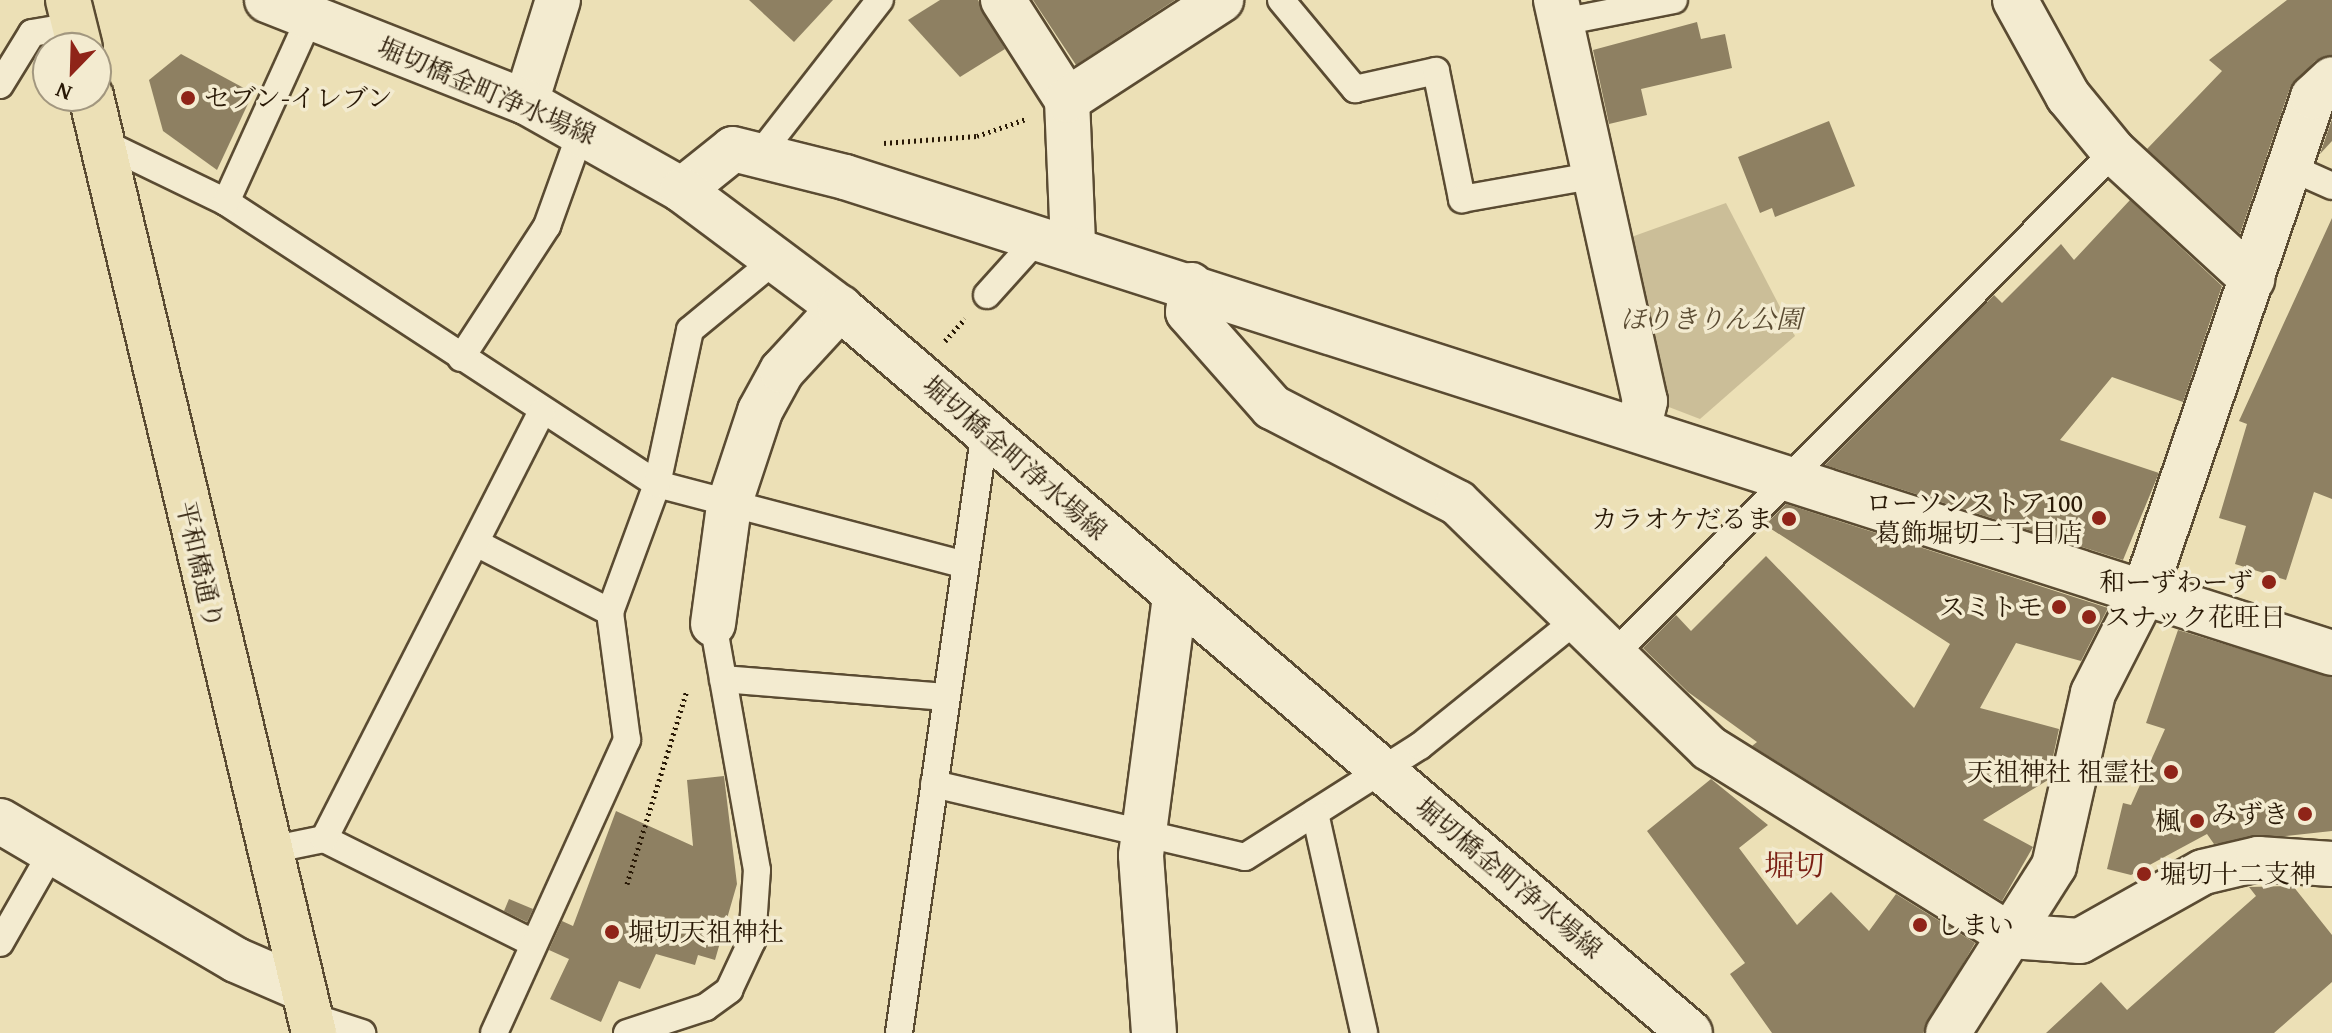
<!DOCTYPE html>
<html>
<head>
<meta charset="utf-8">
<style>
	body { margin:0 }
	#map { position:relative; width:2332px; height:1033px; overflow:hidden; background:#ece0b6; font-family:"Gentium Book Plus","Noto Serif JP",serif }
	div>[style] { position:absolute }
	.green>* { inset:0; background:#cbbe98 }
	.building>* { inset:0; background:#8e8062 }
	.path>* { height:5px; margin-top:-2.5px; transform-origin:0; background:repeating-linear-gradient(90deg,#291906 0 2px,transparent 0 6px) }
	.roads { filter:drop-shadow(2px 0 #5a4b32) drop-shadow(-2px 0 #5a4b32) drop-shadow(0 2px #5a4b32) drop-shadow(0 -2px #5a4b32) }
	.lane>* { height:26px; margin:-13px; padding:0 13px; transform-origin:13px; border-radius:13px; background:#f3ebd0 }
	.street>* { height:44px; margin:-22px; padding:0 22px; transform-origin:22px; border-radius:22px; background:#f3ebd0 }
	.secondary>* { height:44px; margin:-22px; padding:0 22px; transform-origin:22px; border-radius:22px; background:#f3ebd0 }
	.primary>* { height:44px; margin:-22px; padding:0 22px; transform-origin:22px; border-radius:22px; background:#ece0b6 }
	.dots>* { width:22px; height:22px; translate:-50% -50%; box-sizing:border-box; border:4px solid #f3ebd0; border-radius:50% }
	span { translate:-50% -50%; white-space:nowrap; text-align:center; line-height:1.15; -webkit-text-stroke:7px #f3ebd0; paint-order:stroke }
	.street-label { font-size:26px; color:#291906 }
	.poi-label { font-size:26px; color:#291906 }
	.left { translate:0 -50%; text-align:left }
	.right { translate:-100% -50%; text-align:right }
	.park-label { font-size:26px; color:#5a4b32; font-style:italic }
	.quarter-label { font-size:30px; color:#7a1f14 }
	.north { position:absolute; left:32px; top:32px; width:80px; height:80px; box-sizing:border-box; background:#f3ebd0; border:2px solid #a2977f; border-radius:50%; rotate:203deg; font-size:22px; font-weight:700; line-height:32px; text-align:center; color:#291906 }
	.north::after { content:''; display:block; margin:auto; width:28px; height:36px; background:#8f2418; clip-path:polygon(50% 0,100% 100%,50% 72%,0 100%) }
</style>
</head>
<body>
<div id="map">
	<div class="green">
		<div style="clip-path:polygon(1726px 203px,1795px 336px,1700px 419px,1661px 404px,1623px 240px)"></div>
	</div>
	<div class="building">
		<div style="clip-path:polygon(749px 0,833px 0,794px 42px)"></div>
		<div style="clip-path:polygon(940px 0,978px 0,1005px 49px,960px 77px,908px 20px)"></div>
		<div style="clip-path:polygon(1033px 0,1175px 0,1076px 65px)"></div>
		<div style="clip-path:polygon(2287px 0,2332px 0,2332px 55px,2315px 61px,2290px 88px,2240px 234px,2147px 149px,2222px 71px,2209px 60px)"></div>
		<div style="clip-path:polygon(1697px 22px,1701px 39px,1725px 34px,1732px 68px,1641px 89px,1647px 115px,1609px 124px,1593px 50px)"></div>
		<div style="clip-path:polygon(181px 54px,253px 93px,217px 170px,163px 131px,149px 80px)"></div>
		<div style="clip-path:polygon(2332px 119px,2332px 141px,2320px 154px)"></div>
		<div style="clip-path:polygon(1829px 121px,1855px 186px,1775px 217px,1772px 208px,1760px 213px,1738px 157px)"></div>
		<div style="clip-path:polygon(2130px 200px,2222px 286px,2183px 402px,2112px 377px,2060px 440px,2159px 473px,2123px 560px,1825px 465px,1994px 295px,2002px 303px,2061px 244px,2074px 260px)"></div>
		<div style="clip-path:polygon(2332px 218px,2332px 499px,2314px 492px,2286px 580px,2235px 564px,2246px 526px,2219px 518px,2247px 424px,2239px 421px)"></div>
		<div style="clip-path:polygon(1786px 504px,2108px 608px,2081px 661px,2016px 643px,1980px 708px,2059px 729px,2048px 780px,1983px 820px,2033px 847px,2002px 901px,1752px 746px,1757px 742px,1688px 692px,1643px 648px,1676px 615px,1691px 631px,1766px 556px,1914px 708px,1950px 644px,1765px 525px)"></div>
		<div style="clip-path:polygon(2178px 630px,2332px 677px,2332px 831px,2214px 844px,2207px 834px,2131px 875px,2107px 869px,2123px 803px,2131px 805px,2165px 729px,2146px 723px)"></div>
		<div style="clip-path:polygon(724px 776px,737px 884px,715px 960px,698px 955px,695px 965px,656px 954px,640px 989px,619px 981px,601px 1022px,550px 999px,569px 959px,549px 950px,562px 921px,573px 926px,616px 811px,693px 846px,687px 780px)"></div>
		<div style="clip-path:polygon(1711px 779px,1768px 825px,1739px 848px,1797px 925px,1831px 892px,1869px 931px,1896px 894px,1975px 943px,1923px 1033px,1772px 1033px,1730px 974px,1745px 963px,1647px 831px)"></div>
		<div style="clip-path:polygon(2293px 886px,2332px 935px,2332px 982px,2274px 1033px,2046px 1033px,2101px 982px,2127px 1010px,2256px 896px,2249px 887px)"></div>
		<div style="clip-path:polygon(509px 899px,533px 909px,527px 922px,504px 911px)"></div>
	</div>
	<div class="path">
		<div style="left:884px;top:143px;width:93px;rotate:-4.3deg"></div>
		<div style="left:977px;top:136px;width:52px;rotate:-19.1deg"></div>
		<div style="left:945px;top:341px;width:30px;rotate:-48deg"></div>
		<div style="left:627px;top:884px;width:203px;rotate:-72.8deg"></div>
	</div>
	<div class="roads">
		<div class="lane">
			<div style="left:1281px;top:0;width:116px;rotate:50.3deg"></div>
			<div style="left:1355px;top:89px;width:83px;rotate:-12.5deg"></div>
			<div style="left:1436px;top:71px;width:131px;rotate:78.5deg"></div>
			<div style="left:1462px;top:199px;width:131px;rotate:-10.1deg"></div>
			<div style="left:1562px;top:22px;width:114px;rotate:-11.1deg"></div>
			<div style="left:0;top:85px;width:61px;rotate:-58.4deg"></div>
			<div style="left:32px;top:33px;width:43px;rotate:-9.5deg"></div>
			<div style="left:102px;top:142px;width:138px;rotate:25.8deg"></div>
			<div style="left:226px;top:202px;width:515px;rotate:33.2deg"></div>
			<div style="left:657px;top:484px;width:315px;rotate:14.7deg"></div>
			<div style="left:760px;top:154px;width:195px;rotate:-52.1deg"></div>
			<div style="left:2287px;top:166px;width:49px;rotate:24deg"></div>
			<div style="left:226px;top:202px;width:203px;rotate:-65.6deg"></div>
			<div style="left:987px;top:295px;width:81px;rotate:-48deg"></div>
			<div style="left:461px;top:358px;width:158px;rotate:-56.9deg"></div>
			<div style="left:547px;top:226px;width:103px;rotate:-70.2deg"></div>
			<div style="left:476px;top:543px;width:151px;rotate:27.2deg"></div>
			<div style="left:1616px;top:652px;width:706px;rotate:-45.11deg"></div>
			<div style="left:723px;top:679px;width:223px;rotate:4.6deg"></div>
			<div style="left:934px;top:784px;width:319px;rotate:13.2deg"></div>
			<div style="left:1245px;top:857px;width:207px;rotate:-32.4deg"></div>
			<div style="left:1420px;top:746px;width:207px;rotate:-38.9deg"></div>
			<div style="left:1315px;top:813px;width:225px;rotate:77.4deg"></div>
			<div style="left:265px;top:851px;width:60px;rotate:-11.5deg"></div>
			<div style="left:0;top:943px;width:105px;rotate:-60.3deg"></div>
			<div style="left:533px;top:943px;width:233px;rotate:-153.5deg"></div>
			<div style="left:324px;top:839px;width:479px;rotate:-63deg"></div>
			<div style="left:310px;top:1016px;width:55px;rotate:18.1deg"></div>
			<div style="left:494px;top:1033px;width:322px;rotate:-65.6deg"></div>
			<div style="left:627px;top:740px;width:129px;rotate:-97.6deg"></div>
			<div style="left:610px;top:612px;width:136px;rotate:-69.8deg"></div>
			<div style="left:657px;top:484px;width:157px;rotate:-77.9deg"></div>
			<div style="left:690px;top:330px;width:112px;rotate:-39.5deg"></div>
			<div style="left:627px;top:1033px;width:83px;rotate:-18.2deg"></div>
			<div style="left:706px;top:1007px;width:29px;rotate:-36deg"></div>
			<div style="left:729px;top:990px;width:54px;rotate:-64.9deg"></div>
			<div style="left:752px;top:941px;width:71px;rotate:-86deg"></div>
			<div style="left:757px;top:870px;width:250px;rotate:-100.1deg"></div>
			<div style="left:899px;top:1033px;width:609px;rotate:-81.88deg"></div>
		</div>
		<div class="street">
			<div style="left:1003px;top:0;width:119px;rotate:57.4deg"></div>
			<div style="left:1067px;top:100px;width:145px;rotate:87.6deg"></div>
			<div style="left:1556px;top:0;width:411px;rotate:77.5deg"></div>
			<div style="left:1645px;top:401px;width:28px;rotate:103deg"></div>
			<div style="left:2015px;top:0;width:110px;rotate:61.1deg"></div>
			<div style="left:2068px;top:96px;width:72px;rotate:50.6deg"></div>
			<div style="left:2114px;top:152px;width:188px;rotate:42.6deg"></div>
			<div style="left:1067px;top:100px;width:184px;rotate:-33deg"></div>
			<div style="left:526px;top:102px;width:107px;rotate:-72.6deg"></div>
			<div style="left:682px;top:190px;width:65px;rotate:-38.8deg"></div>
			<div style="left:733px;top:149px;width:115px;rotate:14deg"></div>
			<div style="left:845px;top:177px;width:1561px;rotate:17.75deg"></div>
			<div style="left:1191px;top:285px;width:27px;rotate:96deg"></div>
			<div style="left:1188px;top:312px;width:127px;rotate:48.5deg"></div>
			<div style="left:1272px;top:407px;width:209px;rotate:27.3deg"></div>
			<div style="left:1458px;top:503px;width:351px;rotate:44.3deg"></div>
			<div style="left:1709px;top:748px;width:356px;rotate:31.9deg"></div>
			<div style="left:2011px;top:936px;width:69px;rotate:4.1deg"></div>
			<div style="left:2080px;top:941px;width:141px;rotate:-29.3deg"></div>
			<div style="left:2203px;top:872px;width:57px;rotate:-13.3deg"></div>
			<div style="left:2258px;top:859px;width:74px;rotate:3.9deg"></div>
			<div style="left:713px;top:624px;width:120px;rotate:-82.3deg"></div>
			<div style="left:729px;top:505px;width:99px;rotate:-71.7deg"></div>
			<div style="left:760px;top:411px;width:46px;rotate:-61.2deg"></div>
			<div style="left:782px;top:371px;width:86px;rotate:-47.4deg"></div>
			<div style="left:0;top:821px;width:274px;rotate:30.5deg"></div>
			<div style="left:236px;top:960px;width:73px;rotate:23.4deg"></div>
			<div style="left:1154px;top:1033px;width:178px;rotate:-94.2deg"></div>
			<div style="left:1141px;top:855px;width:259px;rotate:-82.5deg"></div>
			<div style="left:1948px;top:1033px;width:198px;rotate:-57.6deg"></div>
			<div style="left:2054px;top:866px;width:177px;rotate:-77.3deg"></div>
			<div style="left:2093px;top:693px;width:112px;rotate:-63deg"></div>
			<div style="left:2144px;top:593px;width:524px;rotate:-71.18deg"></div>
			<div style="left:2313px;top:97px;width:26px;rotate:-43deg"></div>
		</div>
		<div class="secondary">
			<div style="left:267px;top:0;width:278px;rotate:21.5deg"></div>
			<div style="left:526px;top:102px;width:179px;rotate:29.4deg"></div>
			<div style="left:682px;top:190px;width:197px;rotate:36.8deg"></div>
			<div style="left:840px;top:308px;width:1117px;rotate:40.46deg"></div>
		</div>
		<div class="primary">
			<div style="left:68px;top:0;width:49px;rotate:76deg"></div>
			<div style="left:91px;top:96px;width:963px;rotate:76.61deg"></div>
		</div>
	</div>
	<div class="dots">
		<div style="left:188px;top:98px;background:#8f2418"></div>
		<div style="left:2099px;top:518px;background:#8f2418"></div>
		<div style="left:1789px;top:519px;background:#8f2418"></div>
		<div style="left:2269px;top:582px;background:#8f2418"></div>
		<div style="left:2059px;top:607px;background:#8f2418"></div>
		<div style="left:2089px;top:617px;background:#8f2418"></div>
		<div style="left:2171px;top:772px;background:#8f2418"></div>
		<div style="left:2305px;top:814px;background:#8f2418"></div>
		<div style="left:2197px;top:821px;background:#8f2418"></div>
		<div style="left:2144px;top:874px;background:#8f2418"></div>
		<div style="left:1920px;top:925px;background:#8f2418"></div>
		<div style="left:612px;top:932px;background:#8f2418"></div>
	</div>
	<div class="street-label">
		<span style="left:487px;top:91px;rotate:23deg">堀切橋金町浄水場線</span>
		<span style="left:1015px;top:458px;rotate:41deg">堀切橋金町浄水場線</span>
		<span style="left:200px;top:565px;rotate:77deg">平和橋通り</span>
		<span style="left:1509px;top:878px;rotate:40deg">堀切橋金町浄水場線</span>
	</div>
	<div class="poi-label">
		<span class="left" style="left:204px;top:98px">セブン-イレブン</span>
		<span class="right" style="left:2083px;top:518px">ローソンストア100<br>葛飾堀切二丁目店</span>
		<span class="right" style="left:1773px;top:519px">カラオケだるま</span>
		<span class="right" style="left:2253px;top:582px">和ーずわーず</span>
		<span class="right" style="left:2043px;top:607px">スミトモ</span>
		<span class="left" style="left:2105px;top:617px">スナック花旺日</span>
		<span class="right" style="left:2155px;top:772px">天祖神社 祖霊社</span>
		<span class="right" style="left:2289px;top:814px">みずき</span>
		<span class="right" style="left:2181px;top:821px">楓</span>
		<span class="left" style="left:2160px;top:874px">堀切十二支神</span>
		<span class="left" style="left:1936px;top:925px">しまい</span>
		<span class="left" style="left:628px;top:932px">堀切天祖神社</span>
	</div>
	<div class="park-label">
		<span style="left:1711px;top:319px">ほりきりん公園</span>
	</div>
	<div class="quarter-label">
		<span style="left:1794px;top:865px">堀切</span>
	</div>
	<div class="north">N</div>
</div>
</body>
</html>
